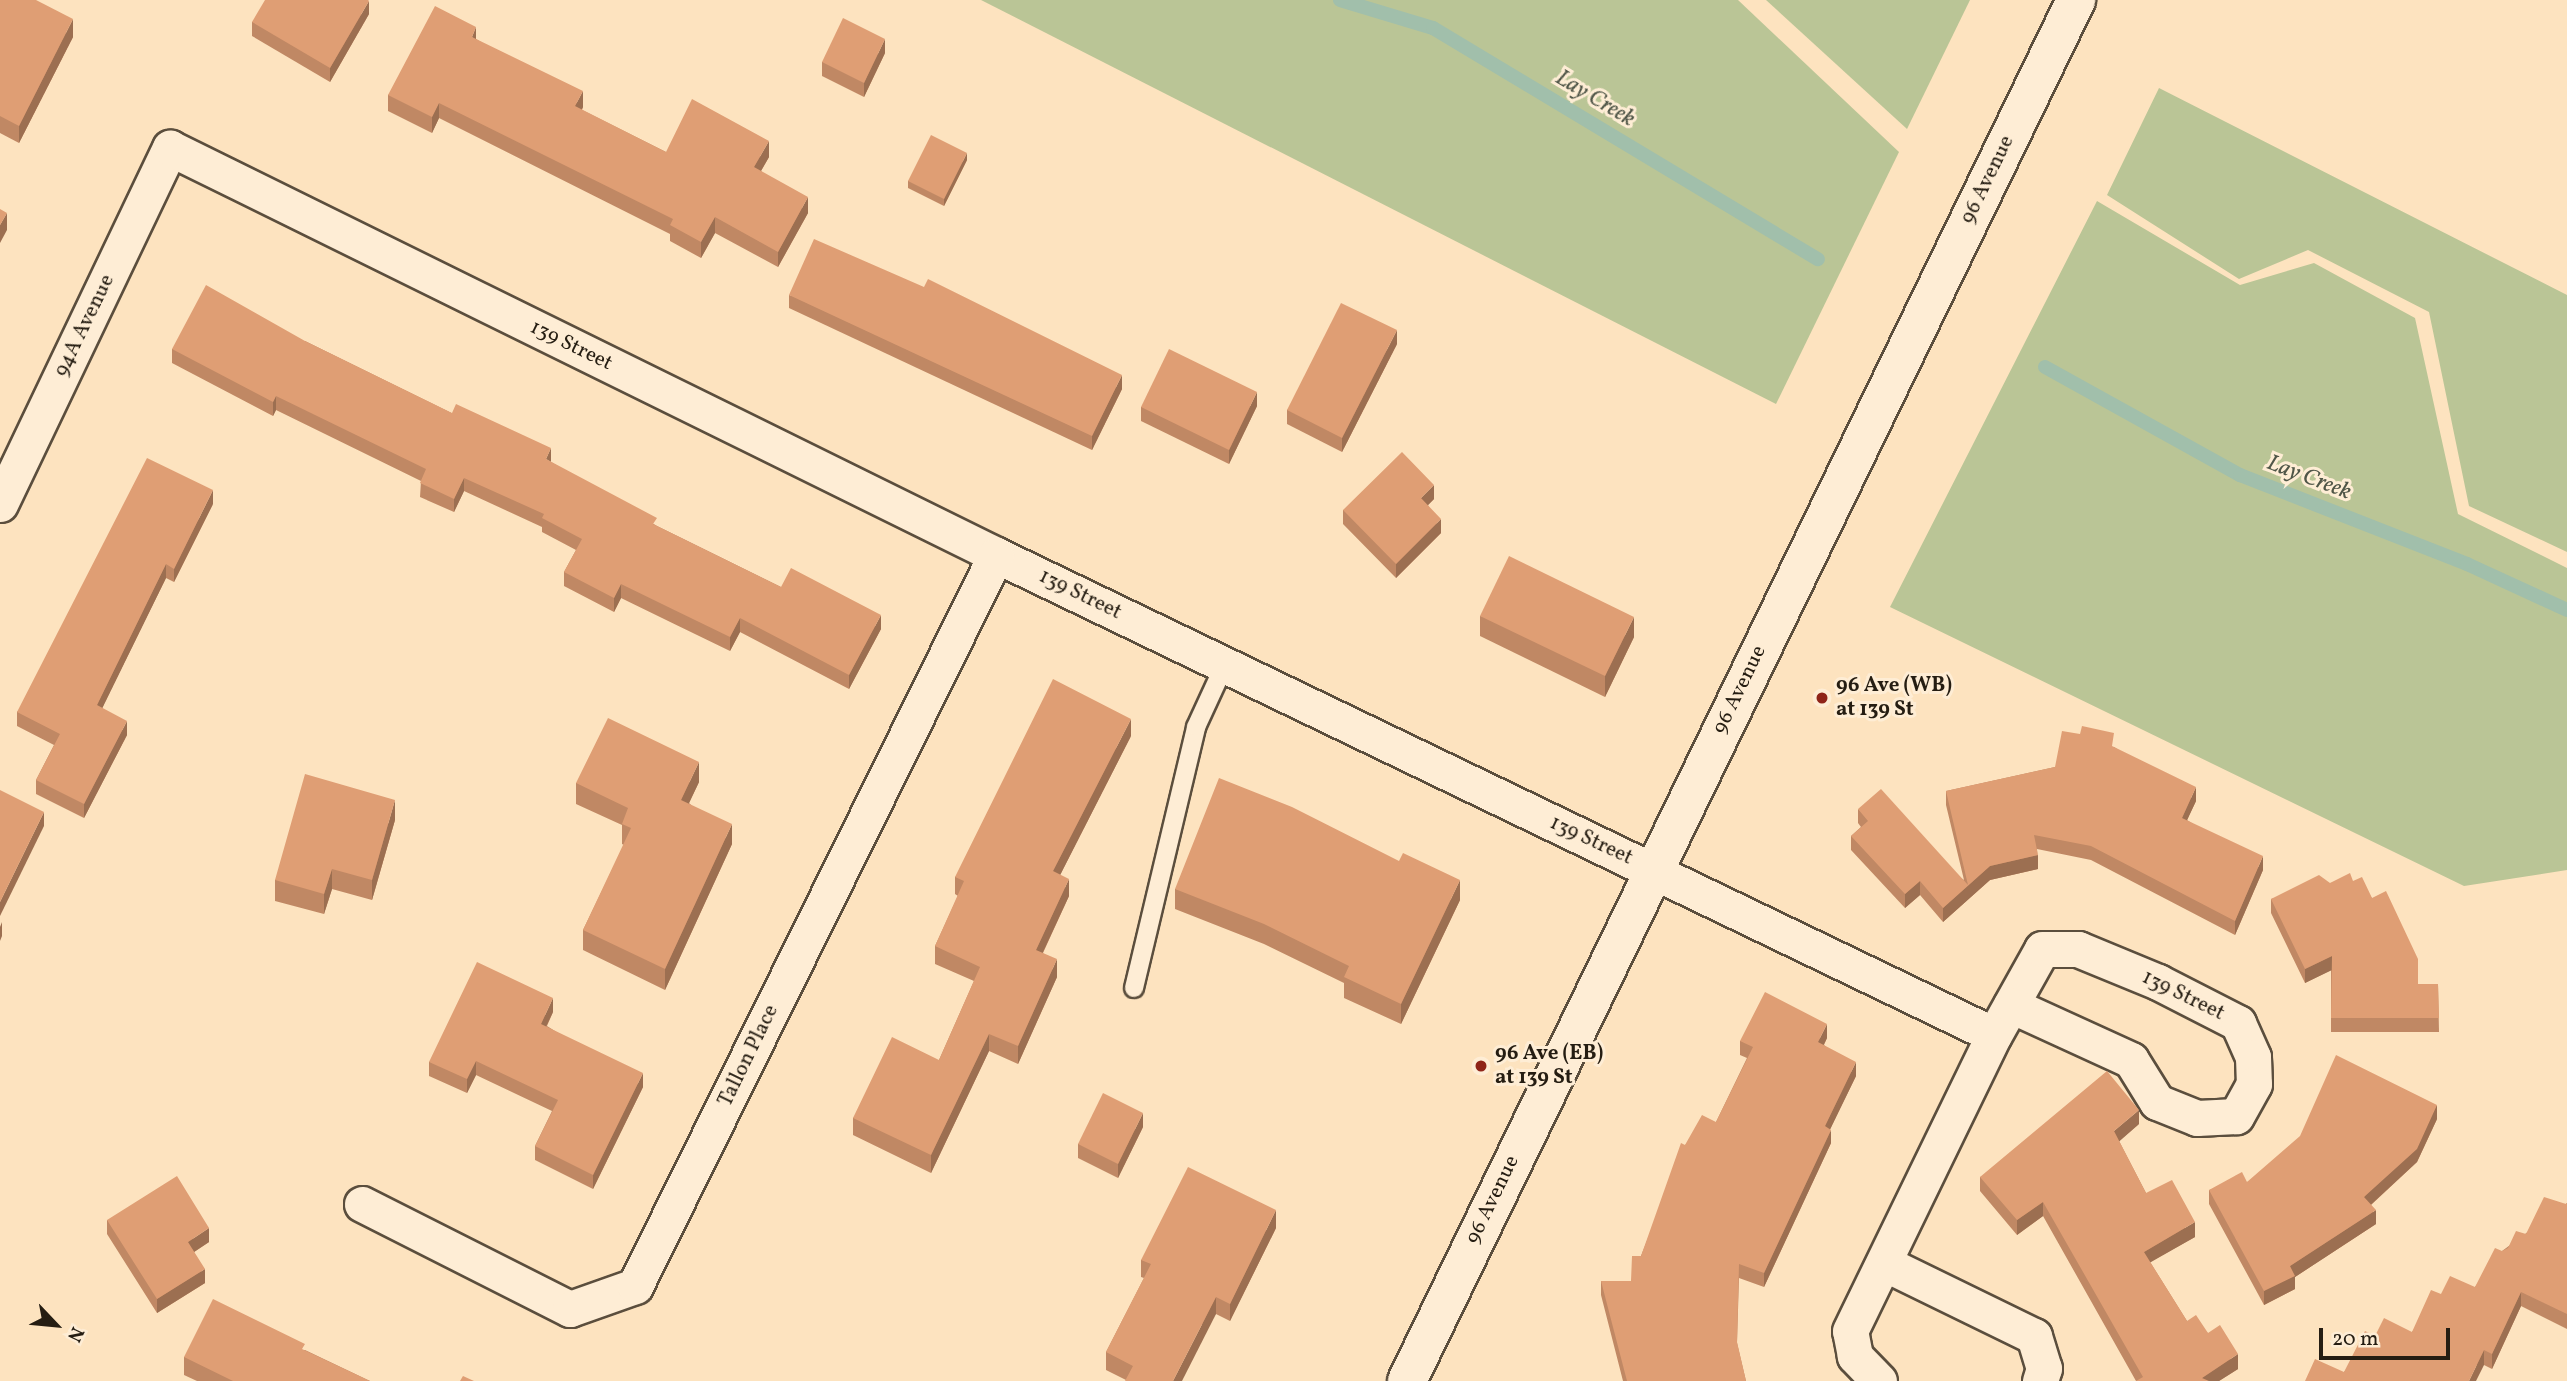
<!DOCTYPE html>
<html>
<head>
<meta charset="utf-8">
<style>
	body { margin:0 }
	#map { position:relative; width:2567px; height:1381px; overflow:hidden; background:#fde3bf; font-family:Vollkorn,serif }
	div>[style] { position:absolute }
	.green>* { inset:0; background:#bac596 }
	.stream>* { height:14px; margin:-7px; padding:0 7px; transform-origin:7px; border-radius:7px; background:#a1bfab }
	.roads { filter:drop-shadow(2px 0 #5b4e3d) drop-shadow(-2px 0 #5b4e3d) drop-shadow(0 2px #5b4e3d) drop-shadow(0 -2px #5b4e3d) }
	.lane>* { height:18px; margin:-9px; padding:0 9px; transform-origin:9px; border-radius:9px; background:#feedd5 }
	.street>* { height:35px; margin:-17.5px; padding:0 17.5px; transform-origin:17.5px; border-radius:17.5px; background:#feedd5 }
	.secondary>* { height:38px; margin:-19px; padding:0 19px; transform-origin:19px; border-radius:19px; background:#feedd5 }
	.wall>* { inset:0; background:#c08864 }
	.shaded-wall>* { inset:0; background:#9c6f51 }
	.building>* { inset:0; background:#df9e74 }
	.dots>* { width:19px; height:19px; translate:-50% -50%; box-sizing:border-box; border:4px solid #feedd5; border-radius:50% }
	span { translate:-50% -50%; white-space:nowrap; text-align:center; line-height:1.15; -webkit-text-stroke:6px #feedd5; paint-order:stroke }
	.street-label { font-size:21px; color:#251d12 }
	.poi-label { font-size:21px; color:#251d12; font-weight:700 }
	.left { translate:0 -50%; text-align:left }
	.water-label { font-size:23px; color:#505648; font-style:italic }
	.north { position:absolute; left:21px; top:1290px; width:70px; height:70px; -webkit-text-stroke:5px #feedd5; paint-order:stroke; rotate:116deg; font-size:19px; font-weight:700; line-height:28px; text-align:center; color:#251d12 }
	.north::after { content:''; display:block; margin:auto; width:24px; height:32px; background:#251d12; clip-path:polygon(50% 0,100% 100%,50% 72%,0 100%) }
	.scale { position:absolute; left:2319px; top:1328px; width:131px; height:32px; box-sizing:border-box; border:4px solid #251d12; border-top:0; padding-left:9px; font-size:21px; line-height:24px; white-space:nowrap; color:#251d12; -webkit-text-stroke:5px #feedd5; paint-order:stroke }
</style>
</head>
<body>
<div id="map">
	<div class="green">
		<div style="clip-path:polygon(981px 0,1738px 0,1899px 152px,1776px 404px)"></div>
		<div style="clip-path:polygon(1766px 0,1970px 0,1907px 129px)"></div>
		<div style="clip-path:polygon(2159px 88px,2567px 295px,2567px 552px,2469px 506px,2429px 312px,2308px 250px,2239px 279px,2107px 195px)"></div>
		<div style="clip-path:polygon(2097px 201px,2240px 285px,2314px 263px,2415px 318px,2458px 514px,2567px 568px,2567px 870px,2464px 886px,1890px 607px)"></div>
	</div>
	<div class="stream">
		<div style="left:1340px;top:0;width:97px;rotate:16.8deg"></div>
		<div style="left:1433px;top:28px;width:449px;rotate:31deg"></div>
		<div style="left:2045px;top:367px;width:223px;rotate:29deg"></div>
		<div style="left:2240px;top:475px;width:244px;rotate:21.4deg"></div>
		<div style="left:2467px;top:564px;width:110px;rotate:24.7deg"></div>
	</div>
	<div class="roads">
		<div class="lane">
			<div style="left:1134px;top:988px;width:268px;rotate:-76.6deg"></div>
			<div style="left:1196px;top:727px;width:69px;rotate:-65.3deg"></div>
		</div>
		<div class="street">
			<div style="left:0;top:504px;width:395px;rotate:-64.5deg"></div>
			<div style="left:170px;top:148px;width:921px;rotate:26.23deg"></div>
			<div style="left:996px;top:555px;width:1107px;rotate:25.69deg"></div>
			<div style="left:362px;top:1204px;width:233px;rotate:26.8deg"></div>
			<div style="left:570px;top:1309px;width:69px;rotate:-19.5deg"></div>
			<div style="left:635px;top:1286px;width:815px;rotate:-63.72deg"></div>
			<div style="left:1884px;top:1263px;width:167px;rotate:26deg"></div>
			<div style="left:2034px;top:1336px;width:34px;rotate:73deg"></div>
			<div style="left:2044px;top:1368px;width:14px;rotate:107deg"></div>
			<div style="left:1879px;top:1381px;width:35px;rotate:-134deg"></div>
			<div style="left:1855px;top:1356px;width:25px;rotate:-101deg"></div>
			<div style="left:1850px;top:1331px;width:329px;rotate:-64.1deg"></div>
			<div style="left:1994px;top:1035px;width:98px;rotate:-60.8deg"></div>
			<div style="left:2042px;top:949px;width:36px"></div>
			<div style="left:2078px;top:949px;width:87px;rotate:22.4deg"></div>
			<div style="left:2158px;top:982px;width:90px;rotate:27.1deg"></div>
			<div style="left:2238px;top:1023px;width:37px;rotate:66deg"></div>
			<div style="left:2253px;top:1057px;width:27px;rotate:88deg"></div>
			<div style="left:2254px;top:1084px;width:37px;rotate:119deg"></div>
			<div style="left:2236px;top:1116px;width:39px;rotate:177deg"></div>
			<div style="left:2197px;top:1118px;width:43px;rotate:-158.2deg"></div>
			<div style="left:2157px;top:1102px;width:49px;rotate:-121.8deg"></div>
			<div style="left:2131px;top:1060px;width:132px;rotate:-155.4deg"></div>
		</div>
		<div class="secondary">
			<div style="left:1407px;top:1381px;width:1535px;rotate:-64.15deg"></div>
		</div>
	</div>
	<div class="wall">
		<div style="clip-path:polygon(0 0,73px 37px,19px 143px,0 133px)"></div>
		<div style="clip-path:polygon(369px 14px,330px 82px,252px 36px,252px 22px)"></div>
		<div style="clip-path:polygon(476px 39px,583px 107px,582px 110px,666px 152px,769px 157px,761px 171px,808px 213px,778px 267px,715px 233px,701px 258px,670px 241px,670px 234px,439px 118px,432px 133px,388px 111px,388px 95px)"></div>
		<div style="clip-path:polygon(885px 53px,864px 97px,822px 76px,822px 62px)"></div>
		<div style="clip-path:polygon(967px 160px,944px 206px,908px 188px,908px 181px)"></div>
		<div style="clip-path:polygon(789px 295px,1122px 389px,1092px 450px,789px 308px)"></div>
		<div style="clip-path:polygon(305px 341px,551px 462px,657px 526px,781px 587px,881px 629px,849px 689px,740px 632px,730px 651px,621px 598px,614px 612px,564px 586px,564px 572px,576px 550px,542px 532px,542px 527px,464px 491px,454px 512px,420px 497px,421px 481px,276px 410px,273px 416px,172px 363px,172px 349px)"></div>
		<div style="clip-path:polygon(1397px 344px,1342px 452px,1287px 424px,1287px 410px)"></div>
		<div style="clip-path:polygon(1257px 406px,1229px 464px,1141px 421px,1141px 407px)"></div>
		<div style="clip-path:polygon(1434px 499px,1428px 505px,1441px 533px,1396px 578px,1343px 524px,1343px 510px)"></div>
		<div style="clip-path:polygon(213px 504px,174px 582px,166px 578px,102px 708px,127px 735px,84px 818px,36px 794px,36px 780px,54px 745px,17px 726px,17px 712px)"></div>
		<div style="clip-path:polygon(1480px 616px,1634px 637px,1605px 697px,1480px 636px)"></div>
		<div style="clip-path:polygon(1131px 736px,1060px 875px,1069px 896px,1043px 953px,1057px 977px,1018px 1064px,989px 1051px,931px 1173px,853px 1135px,853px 1118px,939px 1060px,974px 981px,935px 964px,935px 946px,958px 896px,955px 894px,955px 877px)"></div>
		<div style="clip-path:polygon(2114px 747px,2196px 801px,2187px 820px,2263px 870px,2235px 935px,2091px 860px,2037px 849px,2038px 869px,1990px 880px,1943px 922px,1920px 895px,1905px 908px,1851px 850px,1851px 836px,1861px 827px,1858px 823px,1858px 809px,1964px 880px,1946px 805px,1946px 791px,2055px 767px)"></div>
		<div style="clip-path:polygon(699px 782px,689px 803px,732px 844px,665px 990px,583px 950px,583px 930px,624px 845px,622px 844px,622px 825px,576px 804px,576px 783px)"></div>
		<div style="clip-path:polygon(395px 820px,372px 900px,332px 889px,324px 914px,275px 901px,275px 880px)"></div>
		<div style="clip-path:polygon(2353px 881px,2372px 898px,2418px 984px,2438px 984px,2439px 1032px,2331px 1032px,2331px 970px,2305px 983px,2271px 913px,2271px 899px,2330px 883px)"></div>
		<div style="clip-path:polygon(1175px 889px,1460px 900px,1401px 1024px,1344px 998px,1344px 983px,1264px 944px,1175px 909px)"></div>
		<div style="clip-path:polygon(553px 1012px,547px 1026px,643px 1087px,593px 1189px,535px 1160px,535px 1146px,552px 1111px,476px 1075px,467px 1093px,429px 1076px,429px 1062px)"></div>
		<div style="clip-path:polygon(1827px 1038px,1824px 1045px,1856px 1076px,1830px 1129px,1831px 1143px,1764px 1287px,1739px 1278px,1737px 1343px,1746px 1381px,1623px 1381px,1601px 1295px,1601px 1281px,1631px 1281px,1685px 1145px,1716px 1122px,1747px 1058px,1740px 1055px,1740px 1041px)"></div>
		<div style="clip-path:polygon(2437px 1119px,2417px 1162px,2371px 1205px,2376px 1224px,2295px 1277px,2295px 1289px,2264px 1305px,2209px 1204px,2209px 1190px,2247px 1182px)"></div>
		<div style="clip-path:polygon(2139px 1124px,2119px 1141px,2146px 1193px,2195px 1237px,2150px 1262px,2187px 1321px,2208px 1333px,2238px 1369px,2219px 1381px,2136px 1381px,2043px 1216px,2017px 1235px,1980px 1191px,1980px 1177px)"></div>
		<div style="clip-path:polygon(1143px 1127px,1118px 1178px,1078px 1158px,1078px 1144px)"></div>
		<div style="clip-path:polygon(2567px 1203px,2567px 1329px,2521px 1306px,2492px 1369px,2484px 1365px,2344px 1372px,2375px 1336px,2412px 1332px,2441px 1294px,2475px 1287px,2502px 1251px)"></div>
		<div style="clip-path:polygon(107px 1220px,209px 1242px,194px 1252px,205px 1283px,157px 1313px,107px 1234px)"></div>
		<div style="clip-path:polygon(1276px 1228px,1230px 1321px,1216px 1314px,1126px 1380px,1106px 1370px,1106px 1352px,1144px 1278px,1141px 1277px,1141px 1260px)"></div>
		<div style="clip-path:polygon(305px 1350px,370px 1381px,197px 1381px,184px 1375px,184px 1357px)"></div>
	</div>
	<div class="shaded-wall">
		<div style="clip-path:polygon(369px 1px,369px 14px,330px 82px,330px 68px)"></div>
		<div style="clip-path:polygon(73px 19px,73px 37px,19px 143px,19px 126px)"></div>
		<div style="clip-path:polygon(476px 27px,476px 43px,472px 37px)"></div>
		<div style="clip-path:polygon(885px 39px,885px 53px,864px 97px,864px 83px)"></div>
		<div style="clip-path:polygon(583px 91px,583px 107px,575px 122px,575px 106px)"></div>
		<div style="clip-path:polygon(439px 103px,439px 118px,432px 133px,432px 117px)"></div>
		<div style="clip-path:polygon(769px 141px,769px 157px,754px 183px,754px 167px)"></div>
		<div style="clip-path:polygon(967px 153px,967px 160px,944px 206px,944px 199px)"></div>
		<div style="clip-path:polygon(808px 197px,808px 213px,778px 267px,778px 252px)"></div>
		<div style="clip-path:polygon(7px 213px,7px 230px,0 243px,0 225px)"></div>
		<div style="clip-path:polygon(715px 217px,715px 233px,701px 258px,701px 242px)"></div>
		<div style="clip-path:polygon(1397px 330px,1397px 344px,1342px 452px,1342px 438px)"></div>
		<div style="clip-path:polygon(1122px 375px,1122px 389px,1092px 450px,1092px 436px)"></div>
		<div style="clip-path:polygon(1257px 392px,1257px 406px,1229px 464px,1229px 450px)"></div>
		<div style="clip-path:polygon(276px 396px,276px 410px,273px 416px,273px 402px)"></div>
		<div style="clip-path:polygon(551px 448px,551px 462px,546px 459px)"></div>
		<div style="clip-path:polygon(464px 478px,464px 491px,454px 512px,454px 499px)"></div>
		<div style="clip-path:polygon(1434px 485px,1434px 499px,1421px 512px,1421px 498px)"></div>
		<div style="clip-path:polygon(213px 490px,213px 504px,174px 582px,174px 569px)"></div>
		<div style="clip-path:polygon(1441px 519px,1441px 533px,1396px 578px,1396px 564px)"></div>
		<div style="clip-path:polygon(166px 564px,166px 578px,97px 719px,97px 705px)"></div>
		<div style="clip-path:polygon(621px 584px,621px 598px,614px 612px,614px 598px)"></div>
		<div style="clip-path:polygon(881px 615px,881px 629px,849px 689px,849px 675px)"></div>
		<div style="clip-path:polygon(1634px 617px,1634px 637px,1605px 697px,1605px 676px)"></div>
		<div style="clip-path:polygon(740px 618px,740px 632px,730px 651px,730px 637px)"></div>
		<div style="clip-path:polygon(1131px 719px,1131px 736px,1053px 889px,1053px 871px)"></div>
		<div style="clip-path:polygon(127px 721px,127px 735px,84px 818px,84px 804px)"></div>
		<div style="clip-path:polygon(699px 762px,699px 782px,681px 820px,681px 800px)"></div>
		<div style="clip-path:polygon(2196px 787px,2196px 801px,2182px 831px,2182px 818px)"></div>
		<div style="clip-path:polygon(395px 800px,395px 820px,372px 900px,372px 880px)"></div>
		<div style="clip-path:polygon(44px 812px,44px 826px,0 916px,0 902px)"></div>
		<div style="clip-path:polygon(732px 824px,732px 844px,665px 990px,665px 969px)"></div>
		<div style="clip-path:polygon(2038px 855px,2038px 869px,1990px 880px,1943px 922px,1943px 908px,1990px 866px)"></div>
		<div style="clip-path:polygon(2263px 856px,2263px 870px,2235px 935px,2235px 921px)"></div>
		<div style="clip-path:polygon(332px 869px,332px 889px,324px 914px,324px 894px)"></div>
		<div style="clip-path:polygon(1069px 879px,1069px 896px,1036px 967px,1036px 950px)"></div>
		<div style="clip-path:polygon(1460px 880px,1460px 900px,1401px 1024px,1401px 1004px)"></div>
		<div style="clip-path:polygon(1920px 881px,1920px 895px,1905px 908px,1905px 894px)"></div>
		<div style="clip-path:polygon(2px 922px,2px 936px,0 941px,0 927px)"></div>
		<div style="clip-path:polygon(2332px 956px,2332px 970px,2305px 983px,2305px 969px)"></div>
		<div style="clip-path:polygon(1057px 959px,1057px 977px,1018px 1064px,1018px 1046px)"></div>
		<div style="clip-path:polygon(553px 998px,553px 1012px,541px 1037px,541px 1024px)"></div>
		<div style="clip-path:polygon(1827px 1024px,1827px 1038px,1818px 1056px,1818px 1042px)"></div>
		<div style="clip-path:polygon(989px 1034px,989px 1051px,931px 1173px,931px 1155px)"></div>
		<div style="clip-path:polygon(476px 1061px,476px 1075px,467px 1093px,467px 1079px)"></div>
		<div style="clip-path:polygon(1856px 1062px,1856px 1076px,1825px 1140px,1825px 1126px)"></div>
		<div style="clip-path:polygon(643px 1073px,643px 1087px,593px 1189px,593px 1175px)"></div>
		<div style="clip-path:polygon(2437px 1105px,2437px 1119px,2417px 1162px,2364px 1211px,2364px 1197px)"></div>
		<div style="clip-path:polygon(2139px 1110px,2139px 1124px,2114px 1146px,2114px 1131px)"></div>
		<div style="clip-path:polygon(1143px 1113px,1143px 1127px,1118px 1178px,1118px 1164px)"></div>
		<div style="clip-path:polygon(1831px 1130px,1831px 1143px,1764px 1287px,1764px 1273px)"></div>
		<div style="clip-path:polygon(2043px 1202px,2043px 1216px,2017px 1235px,2017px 1220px)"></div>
		<div style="clip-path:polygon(1276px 1210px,1276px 1228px,1230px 1321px,1230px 1304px)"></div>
		<div style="clip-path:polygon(2376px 1210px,2376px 1224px,2295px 1277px,2295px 1289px,2264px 1305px,2264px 1291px,2290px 1266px)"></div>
		<div style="clip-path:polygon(2195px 1222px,2195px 1237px,2144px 1266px,2144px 1252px)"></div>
		<div style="clip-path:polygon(209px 1228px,209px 1242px,188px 1256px,188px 1242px)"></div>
		<div style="clip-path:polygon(205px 1269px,205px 1283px,157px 1313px,157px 1299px)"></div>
		<div style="clip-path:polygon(2521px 1292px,2521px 1306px,2492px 1369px,2492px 1354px)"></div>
		<div style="clip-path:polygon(1216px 1297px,1216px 1314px,1182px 1381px,1173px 1381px)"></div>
		<div style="clip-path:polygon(2484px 1350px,2484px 1365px,2476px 1381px,2469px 1381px)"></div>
		<div style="clip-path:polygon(2238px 1354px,2238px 1369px,2219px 1381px,2202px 1381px,2202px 1378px)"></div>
	</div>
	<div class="building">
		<div style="clip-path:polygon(0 0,36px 0,73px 19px,19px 126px,0 116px)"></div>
		<div style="clip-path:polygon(265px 0,368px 0,369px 1px,330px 68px,252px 22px)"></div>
		<div style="clip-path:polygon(435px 6px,476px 27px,472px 37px,583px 91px,575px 106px,666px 152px,692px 99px,769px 141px,754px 167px,808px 197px,778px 252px,715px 217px,701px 242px,670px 225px,673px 219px,439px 103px,432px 117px,388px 95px)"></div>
		<div style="clip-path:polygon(843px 18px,885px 39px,864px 83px,822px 62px)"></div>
		<div style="clip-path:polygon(931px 135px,967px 153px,944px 199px,908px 181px)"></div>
		<div style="clip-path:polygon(0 209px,7px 213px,0 225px)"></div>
		<div style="clip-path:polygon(814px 239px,924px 287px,928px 279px,1122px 375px,1092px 436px,789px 295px)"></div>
		<div style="clip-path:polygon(206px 285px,305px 341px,452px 413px,456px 404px,551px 448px,546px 459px,657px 518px,653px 524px,781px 587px,791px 568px,881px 615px,849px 675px,740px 618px,730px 637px,621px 584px,614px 598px,564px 572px,582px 539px,542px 518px,544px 514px,464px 478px,454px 499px,420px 483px,426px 469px,276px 396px,273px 402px,172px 349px)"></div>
		<div style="clip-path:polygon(1341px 303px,1397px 330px,1342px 438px,1287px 410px)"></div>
		<div style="clip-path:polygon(1169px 349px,1257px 392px,1229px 450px,1141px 407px)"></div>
		<div style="clip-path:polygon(1402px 452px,1434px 485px,1421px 498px,1441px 519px,1396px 564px,1343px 510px)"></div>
		<div style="clip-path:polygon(147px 458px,213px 490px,174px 569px,166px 564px,97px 705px,127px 721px,84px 804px,36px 780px,60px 734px,17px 712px)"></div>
		<div style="clip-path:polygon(1509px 556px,1634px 617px,1605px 676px,1480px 616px)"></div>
		<div style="clip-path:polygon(1053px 679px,1131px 719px,1053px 871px,1069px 879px,1036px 950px,1057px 959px,1018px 1046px,989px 1034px,931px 1155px,853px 1118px,892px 1037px,939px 1060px,980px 967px,935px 946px,964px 881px,955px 877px)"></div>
		<div style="clip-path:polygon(608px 718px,699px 762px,681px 800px,732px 824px,665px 969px,583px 930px,631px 828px,622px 824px,628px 808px,576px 783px)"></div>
		<div style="clip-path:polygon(2082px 726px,2114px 733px,2112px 746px,2196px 787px,2182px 818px,2263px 856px,2235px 921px,2091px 846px,2034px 835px,2038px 855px,1990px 866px,1943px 908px,1920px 881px,1905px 894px,1851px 836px,1868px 821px,1858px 809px,1881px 789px,1968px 885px,1946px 791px,2055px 767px,2062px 731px,2080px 734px)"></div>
		<div style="clip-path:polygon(305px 774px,395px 800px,372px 880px,332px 869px,324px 894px,275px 880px)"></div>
		<div style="clip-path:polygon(1219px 778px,1292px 807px,1399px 861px,1403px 853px,1460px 880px,1401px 1004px,1344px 977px,1349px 966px,1264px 924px,1175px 889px)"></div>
		<div style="clip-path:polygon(0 790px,44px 812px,0 902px)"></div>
		<div style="clip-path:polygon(2350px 873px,2353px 881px,2362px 877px,2372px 898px,2386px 891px,2418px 959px,2418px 984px,2438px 984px,2439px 1018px,2331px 1018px,2332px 956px,2305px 969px,2271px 899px,2319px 875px,2330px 883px)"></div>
		<div style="clip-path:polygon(477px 962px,553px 998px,541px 1024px,643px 1073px,593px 1175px,535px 1146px,558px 1100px,476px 1061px,467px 1079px,429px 1062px)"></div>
		<div style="clip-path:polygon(1765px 992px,1827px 1024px,1818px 1042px,1856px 1062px,1825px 1126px,1831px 1130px,1764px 1273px,1739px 1264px,1737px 1342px,1746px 1381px,1627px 1381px,1601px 1281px,1631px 1281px,1632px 1256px,1641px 1256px,1681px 1143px,1685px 1145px,1702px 1115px,1716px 1122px,1753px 1047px,1740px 1041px)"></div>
		<div style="clip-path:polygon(2336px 1055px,2437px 1105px,2417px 1149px,2364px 1197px,2376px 1210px,2290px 1266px,2295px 1276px,2264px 1291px,2209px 1190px,2242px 1172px,2247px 1182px,2300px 1136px)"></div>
		<div style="clip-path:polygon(2107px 1071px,2139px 1110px,2114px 1131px,2146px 1193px,2172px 1180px,2195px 1222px,2144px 1252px,2187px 1321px,2196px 1315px,2208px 1333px,2220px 1325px,2238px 1354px,2202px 1378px,2209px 1381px,2136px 1381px,2143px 1377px,2043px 1202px,2017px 1220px,1980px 1177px)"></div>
		<div style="clip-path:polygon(1103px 1093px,1143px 1113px,1118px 1164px,1078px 1144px)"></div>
		<div style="clip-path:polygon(1188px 1167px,1276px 1210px,1230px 1304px,1216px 1297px,1173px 1381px,1125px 1381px,1133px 1366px,1106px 1352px,1151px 1264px,1141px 1260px)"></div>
		<div style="clip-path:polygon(177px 1176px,209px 1228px,188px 1242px,205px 1269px,157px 1299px,107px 1220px)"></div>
		<div style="clip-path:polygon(2544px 1197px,2566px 1204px,2567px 1203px,2567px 1314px,2521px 1292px,2492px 1354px,2484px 1350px,2469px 1381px,2305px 1381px,2315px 1359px,2344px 1372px,2365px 1331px,2375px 1336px,2384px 1318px,2412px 1332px,2431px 1290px,2441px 1294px,2450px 1276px,2475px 1287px,2495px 1248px,2502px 1251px,2508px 1248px,2516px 1231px,2526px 1234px)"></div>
		<div style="clip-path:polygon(213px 1299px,305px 1344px,302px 1349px,370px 1381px,233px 1381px,184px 1357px)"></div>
		<div style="clip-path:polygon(463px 1376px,474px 1381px,460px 1381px)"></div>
	</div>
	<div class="dots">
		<div style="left:1822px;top:698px;background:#8f2418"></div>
		<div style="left:1481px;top:1066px;background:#8f2418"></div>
	</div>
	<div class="street-label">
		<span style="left:1988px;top:180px;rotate:-64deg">96 Avenue</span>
		<span style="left:85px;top:326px;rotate:-64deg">94A Avenue</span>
		<span style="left:571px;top:346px;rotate:26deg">139 Street</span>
		<span style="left:1080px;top:595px;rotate:26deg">139 Street</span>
		<span style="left:1740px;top:690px;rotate:-64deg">96 Avenue</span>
		<span style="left:1591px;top:841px;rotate:25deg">139 Street</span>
		<span style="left:2183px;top:996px;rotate:26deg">139 Street</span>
		<span style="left:749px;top:1056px;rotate:-64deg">Tallon Place</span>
		<span style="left:1493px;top:1200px;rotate:-64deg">96 Avenue</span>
	</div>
	<div class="poi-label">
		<span class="left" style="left:1836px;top:698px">96 Ave (WB)<br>at 139 St</span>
		<span class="left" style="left:1495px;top:1066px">96 Ave (EB)<br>at 139 St</span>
	</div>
	<div class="water-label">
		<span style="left:1595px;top:99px;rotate:31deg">Lay Creek</span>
		<span style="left:2309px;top:478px;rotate:21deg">Lay Creek</span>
	</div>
	<div class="north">N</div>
	<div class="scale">20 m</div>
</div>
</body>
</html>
